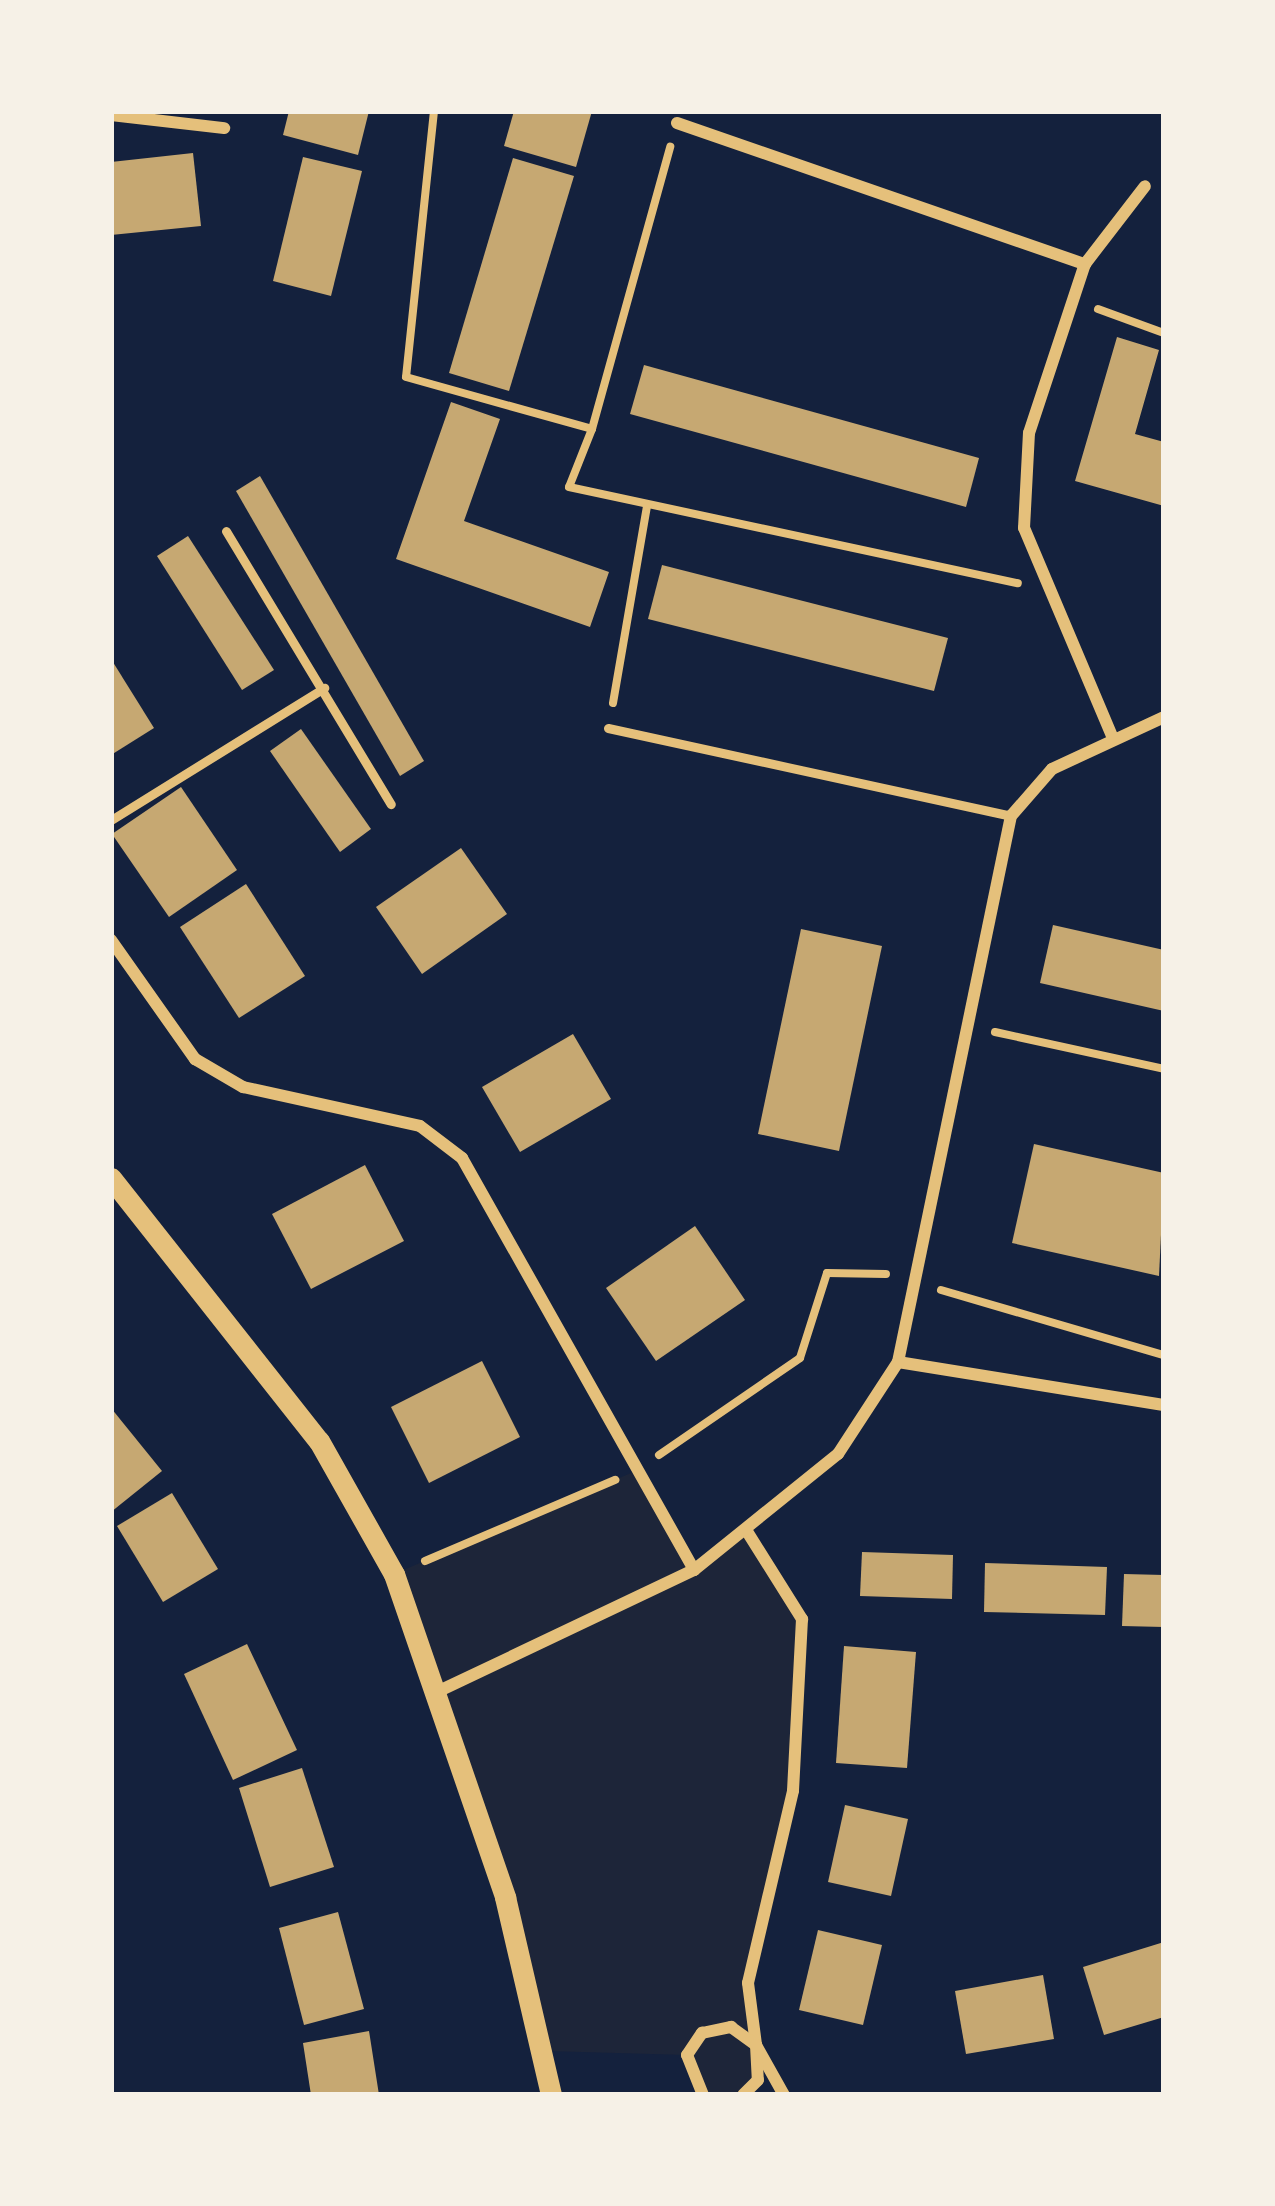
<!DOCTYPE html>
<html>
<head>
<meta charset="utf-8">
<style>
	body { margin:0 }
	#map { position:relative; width:1275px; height:2206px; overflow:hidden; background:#14213d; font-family:"Public Sans",sans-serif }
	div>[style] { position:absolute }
	.green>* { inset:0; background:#1d2539 }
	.building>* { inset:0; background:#c6a872 }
	.path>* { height:8px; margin:-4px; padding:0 4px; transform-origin:4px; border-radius:4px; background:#e5c07b }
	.service>* { height:9px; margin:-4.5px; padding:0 4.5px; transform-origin:4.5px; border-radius:4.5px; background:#e5c07b }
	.minor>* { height:12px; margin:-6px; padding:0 6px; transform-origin:6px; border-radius:6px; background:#e5c07b }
	.tertiary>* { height:21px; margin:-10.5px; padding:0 10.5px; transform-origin:10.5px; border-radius:10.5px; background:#e5c07b }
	span { translate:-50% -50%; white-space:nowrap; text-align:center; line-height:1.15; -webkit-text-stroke:9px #f6f1e7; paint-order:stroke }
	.frame { position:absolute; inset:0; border:114px solid #f6f1e7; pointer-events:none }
</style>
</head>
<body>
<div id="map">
	<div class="green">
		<div style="clip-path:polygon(638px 1470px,694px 1569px,748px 1533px,802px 1619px,793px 1791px,748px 1983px,758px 2080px,743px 2095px,703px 2095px,686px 2055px,547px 2051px,394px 1574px)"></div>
	</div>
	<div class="building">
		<div style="clip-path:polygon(289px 111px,369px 111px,358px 155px,283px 135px)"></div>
		<div style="clip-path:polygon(514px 111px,592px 111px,576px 167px,504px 146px)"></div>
		<div style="clip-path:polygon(193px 153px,201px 226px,111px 235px,111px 162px)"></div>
		<div style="clip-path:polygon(303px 157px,362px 171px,331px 296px,273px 281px)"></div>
		<div style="clip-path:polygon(513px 158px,574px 176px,509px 391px,449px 373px)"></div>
		<div style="clip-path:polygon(1117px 337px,1159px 350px,1135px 434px,1164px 442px,1164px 506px,1075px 481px)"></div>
		<div style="clip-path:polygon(644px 365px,979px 458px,966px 507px,630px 414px)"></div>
		<div style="clip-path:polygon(451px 402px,500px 419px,464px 521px,609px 572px,590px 627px,396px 559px)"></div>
		<div style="clip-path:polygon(260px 476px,424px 761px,400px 776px,236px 491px)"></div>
		<div style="clip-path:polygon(188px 536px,274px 670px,242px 690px,157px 556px)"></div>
		<div style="clip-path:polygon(662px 565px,948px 638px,934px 691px,648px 619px)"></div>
		<div style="clip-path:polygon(111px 659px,154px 728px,111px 755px)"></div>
		<div style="clip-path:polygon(301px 729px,371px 829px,340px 852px,270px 751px)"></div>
		<div style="clip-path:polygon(181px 787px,237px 870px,169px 917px,112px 834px)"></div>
		<div style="clip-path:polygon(461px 848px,507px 914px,422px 974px,376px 907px)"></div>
		<div style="clip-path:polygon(246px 884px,305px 976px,239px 1018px,180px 927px)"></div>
		<div style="clip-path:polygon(1053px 925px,1164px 950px,1164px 1011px,1040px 983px)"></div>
		<div style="clip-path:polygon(801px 929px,882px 946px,839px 1151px,758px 1134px)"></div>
		<div style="clip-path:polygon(573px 1034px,611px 1099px,520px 1152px,482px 1087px)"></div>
		<div style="clip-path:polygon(1034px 1144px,1164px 1173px,1159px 1276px,1012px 1243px)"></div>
		<div style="clip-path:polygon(365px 1165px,404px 1241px,311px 1289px,272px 1214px)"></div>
		<div style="clip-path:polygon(695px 1226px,745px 1300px,656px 1361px,606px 1288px)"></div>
		<div style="clip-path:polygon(482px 1361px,520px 1437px,429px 1483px,391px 1407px)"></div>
		<div style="clip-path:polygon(111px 1408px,162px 1471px,111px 1512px)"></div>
		<div style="clip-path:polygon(172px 1493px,218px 1569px,163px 1602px,117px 1526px)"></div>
		<div style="clip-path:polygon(862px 1552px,953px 1555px,952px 1599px,860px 1596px)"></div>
		<div style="clip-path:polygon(985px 1563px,1107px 1567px,1105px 1615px,984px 1612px)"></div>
		<div style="clip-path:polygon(1124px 1574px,1164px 1575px,1164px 1627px,1122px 1626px)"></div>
		<div style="clip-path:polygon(247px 1644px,297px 1750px,233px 1780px,184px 1674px)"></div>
		<div style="clip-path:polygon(844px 1646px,916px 1652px,907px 1768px,836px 1763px)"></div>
		<div style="clip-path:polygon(302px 1768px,334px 1867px,270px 1887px,239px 1788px)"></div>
		<div style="clip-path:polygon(845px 1805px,908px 1819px,891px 1896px,828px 1882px)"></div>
		<div style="clip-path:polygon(338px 1912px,364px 2009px,304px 2025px,279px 1928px)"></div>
		<div style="clip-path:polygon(818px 1930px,882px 1945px,863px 2025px,799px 2010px)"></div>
		<div style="clip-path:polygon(1164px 1942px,1164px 2017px,1104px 2035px,1083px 1967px)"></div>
		<div style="clip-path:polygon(1043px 1975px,1054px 2039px,966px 2054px,955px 1991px)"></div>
		<div style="clip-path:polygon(369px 2031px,379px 2095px,311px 2095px,303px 2043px)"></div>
	</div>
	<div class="path">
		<div style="left:434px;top:111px;width:267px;rotate:96deg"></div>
		<div style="left:406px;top:377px;width:193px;rotate:15.6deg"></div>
		<div style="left:592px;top:429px;width:62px;rotate:111.6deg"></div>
		<div style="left:569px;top:487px;width:459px;rotate:12.1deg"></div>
		<div style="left:1098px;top:309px;width:70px;rotate:20deg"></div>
		<div style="left:592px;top:429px;width:293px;rotate:-74.5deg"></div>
		<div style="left:613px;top:703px;width:200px;rotate:-80.2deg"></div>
		<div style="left:995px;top:1032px;width:173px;rotate:12.3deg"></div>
		<div style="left:941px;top:1290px;width:232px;rotate:16.3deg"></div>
		<div style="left:659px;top:1455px;width:171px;rotate:-34.5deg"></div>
		<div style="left:800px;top:1358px;width:89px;rotate:-72.4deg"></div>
		<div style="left:827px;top:1273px;width:59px;rotate:1deg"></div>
		<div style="left:425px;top:1561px;width:207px;rotate:-23.1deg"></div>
	</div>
	<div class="service">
		<div style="left:226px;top:531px;width:319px;rotate:58.9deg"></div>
		<div style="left:608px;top:728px;width:412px;rotate:12.3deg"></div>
		<div style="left:111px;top:820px;width:251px;rotate:-31.8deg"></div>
	</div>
	<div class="minor">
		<div style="left:111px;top:115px;width:114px;rotate:6.6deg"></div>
		<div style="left:677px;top:123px;width:432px;rotate:19.1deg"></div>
		<div style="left:1112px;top:736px;width:226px;rotate:-112.9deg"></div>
		<div style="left:1024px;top:528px;width:95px;rotate:-87deg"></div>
		<div style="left:1029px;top:433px;width:178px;rotate:-71.7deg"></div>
		<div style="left:1085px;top:264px;width:98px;rotate:-52.4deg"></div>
		<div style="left:111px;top:940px;width:146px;rotate:54.8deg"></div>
		<div style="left:195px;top:1059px;width:56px;rotate:30.3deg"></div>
		<div style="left:243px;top:1087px;width:181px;rotate:12.4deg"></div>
		<div style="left:420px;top:1126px;width:53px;rotate:37.3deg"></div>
		<div style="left:462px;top:1158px;width:473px;rotate:60.6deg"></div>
		<div style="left:898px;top:1362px;width:269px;rotate:9.2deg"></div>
		<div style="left:748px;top:1533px;width:102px;rotate:57.9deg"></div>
		<div style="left:802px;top:1619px;width:172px;rotate:93deg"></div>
		<div style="left:793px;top:1791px;width:197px;rotate:103.2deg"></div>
		<div style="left:748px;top:1983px;width:63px;rotate:82.6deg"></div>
		<div style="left:756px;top:2045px;width:57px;rotate:60.8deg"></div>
		<div style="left:439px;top:1691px;width:282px;rotate:-25.4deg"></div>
		<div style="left:694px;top:1570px;width:185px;rotate:-38.9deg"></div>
		<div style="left:838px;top:1454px;width:110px;rotate:-56.9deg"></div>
		<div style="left:898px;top:1362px;width:558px;rotate:-78.31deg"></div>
		<div style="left:1011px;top:816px;width:62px;rotate:-48.9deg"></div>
		<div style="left:1052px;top:769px;width:123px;rotate:-24.9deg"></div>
		<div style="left:703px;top:2095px;width:43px;rotate:-111.8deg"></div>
		<div style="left:687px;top:2055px;width:27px;rotate:-56deg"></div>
		<div style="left:702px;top:2033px;width:30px;rotate:-12deg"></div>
		<div style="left:731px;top:2027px;width:31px;rotate:36deg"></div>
		<div style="left:756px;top:2045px;width:35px;rotate:87deg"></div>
		<div style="left:758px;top:2080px;width:21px;rotate:135deg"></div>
	</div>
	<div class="tertiary">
		<div style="left:111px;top:1178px;width:335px;rotate:51.7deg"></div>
		<div style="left:319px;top:1441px;width:153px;rotate:60.6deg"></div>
		<div style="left:394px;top:1574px;width:342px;rotate:71deg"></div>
		<div style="left:505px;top:1897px;width:203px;rotate:76.9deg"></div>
	</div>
	<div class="frame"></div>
</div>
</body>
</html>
